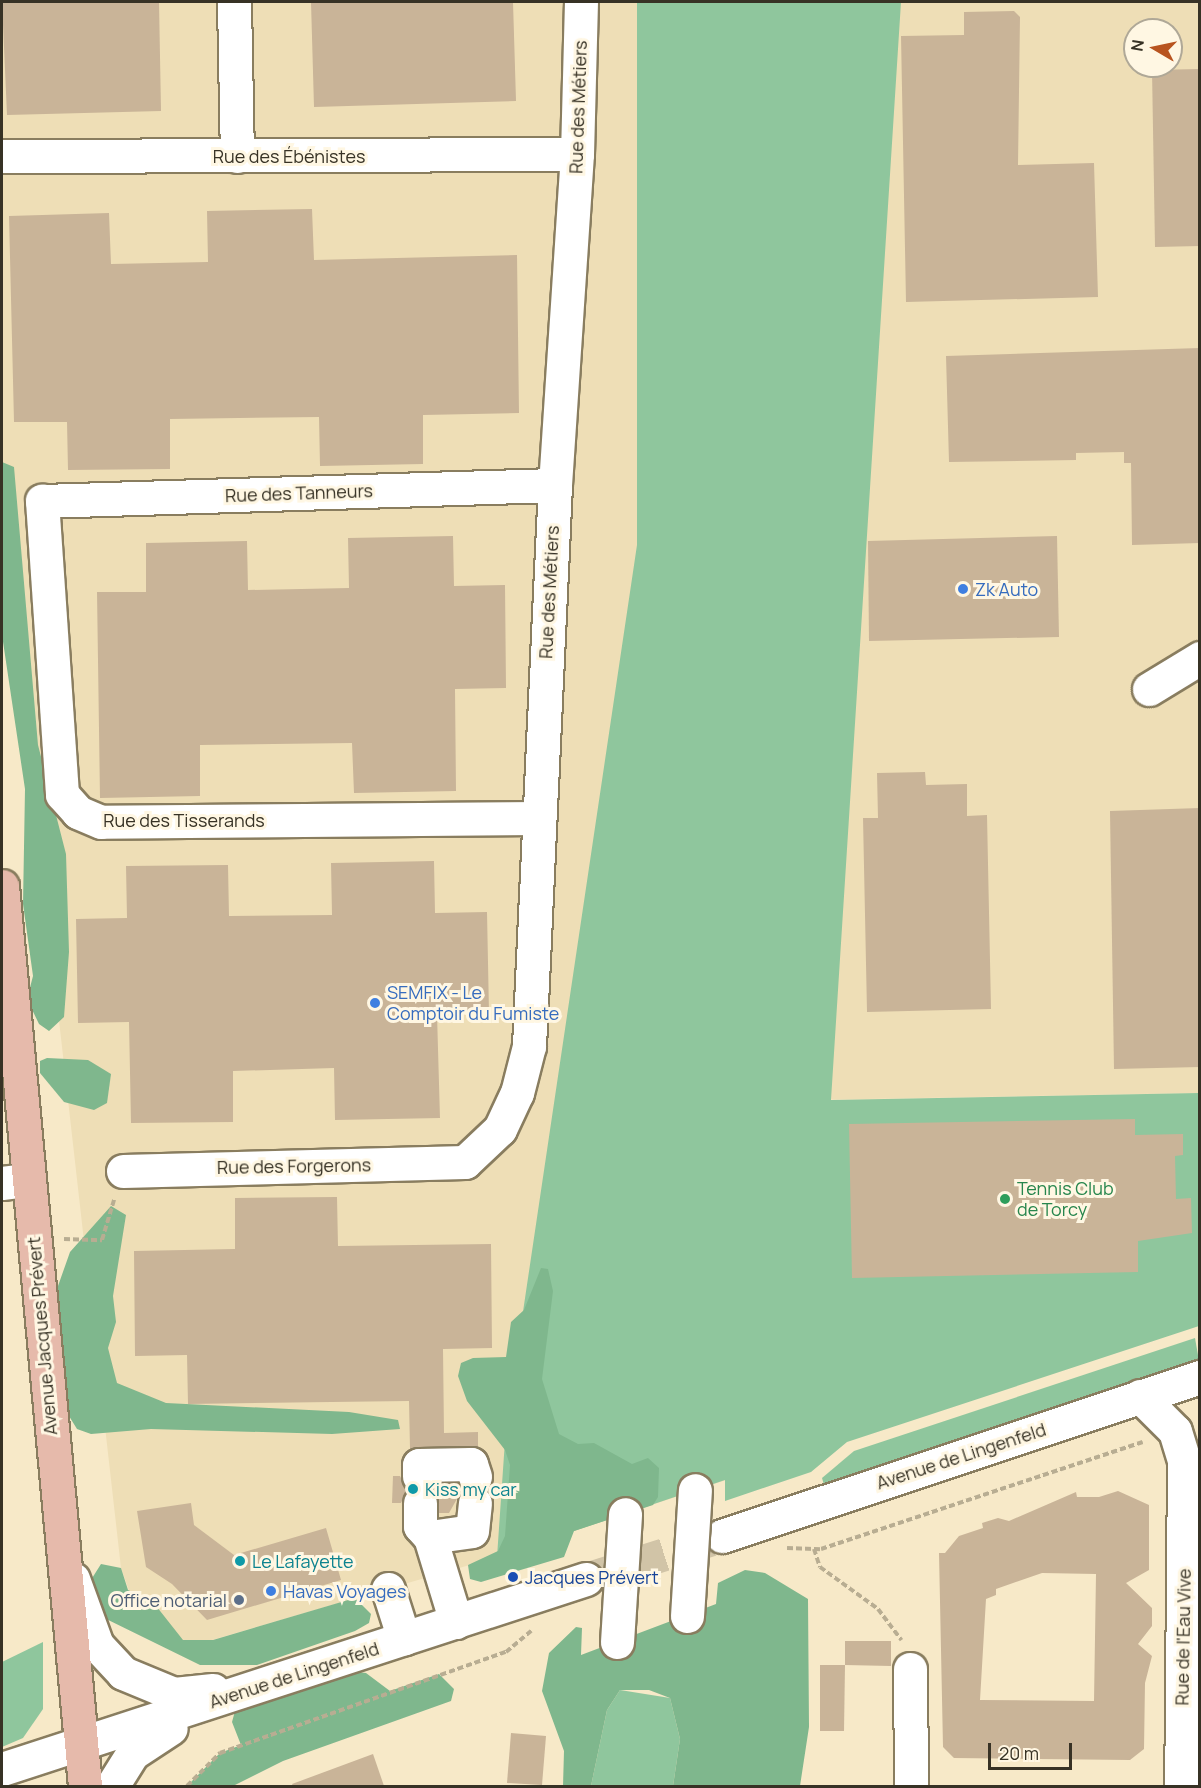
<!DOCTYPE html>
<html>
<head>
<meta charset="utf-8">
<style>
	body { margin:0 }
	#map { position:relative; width:1201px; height:1788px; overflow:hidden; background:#f7e9c8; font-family:Manrope,sans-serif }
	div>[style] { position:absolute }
	.built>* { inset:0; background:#eedeb6 }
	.green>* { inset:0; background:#8fc69d }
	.forest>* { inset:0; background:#7fb78d }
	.building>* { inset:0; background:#c9b498 }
	.minor-tunnel>* { height:33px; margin-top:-16.5px; transform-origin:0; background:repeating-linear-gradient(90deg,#d1c4a7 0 33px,transparent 0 49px) }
	.path>* { height:4px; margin-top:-2px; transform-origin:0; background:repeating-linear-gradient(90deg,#b8ad92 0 6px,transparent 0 9px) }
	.roads { filter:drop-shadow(2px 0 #897d5f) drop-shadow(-2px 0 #897d5f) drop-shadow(0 2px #897d5f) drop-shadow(0 -2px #897d5f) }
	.minor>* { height:33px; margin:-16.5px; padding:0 16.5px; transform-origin:16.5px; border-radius:16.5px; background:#fff }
	.major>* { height:33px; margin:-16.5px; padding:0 16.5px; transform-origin:16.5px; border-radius:16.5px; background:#e6baab }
	.bridges { filter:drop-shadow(2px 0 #897d5f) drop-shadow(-2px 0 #897d5f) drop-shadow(0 2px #897d5f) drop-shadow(0 -2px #897d5f) }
	.minor-bridge>* { height:33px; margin:-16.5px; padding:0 16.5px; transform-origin:16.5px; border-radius:16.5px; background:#fff }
	.dots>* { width:16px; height:16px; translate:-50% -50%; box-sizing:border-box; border:3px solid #fff7e3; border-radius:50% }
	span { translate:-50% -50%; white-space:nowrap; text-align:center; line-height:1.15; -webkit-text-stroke:6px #fff7e3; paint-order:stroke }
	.street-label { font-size:18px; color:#373225 }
	.shop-label { font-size:18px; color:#366cbe }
	.left { translate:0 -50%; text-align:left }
	.leisure-label { font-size:18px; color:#27864d }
	.culture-label { font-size:18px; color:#0d838f }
	.transit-label { font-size:18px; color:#164399 }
	.service-label { font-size:18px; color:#4e5e75 }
	.right { translate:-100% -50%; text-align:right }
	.frame { position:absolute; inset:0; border:3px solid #373225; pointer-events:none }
	.north { position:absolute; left:1123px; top:18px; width:60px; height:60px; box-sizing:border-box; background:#fff7e3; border:2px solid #afa897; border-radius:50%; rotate:279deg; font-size:16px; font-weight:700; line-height:24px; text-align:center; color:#373225 }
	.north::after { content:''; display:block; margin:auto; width:21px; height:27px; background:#b8541f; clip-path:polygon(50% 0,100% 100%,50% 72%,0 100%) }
	.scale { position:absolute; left:988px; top:1743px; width:84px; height:27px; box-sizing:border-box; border:3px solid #373225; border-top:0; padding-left:8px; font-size:18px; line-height:21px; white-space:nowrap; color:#373225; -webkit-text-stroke:4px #fff7e3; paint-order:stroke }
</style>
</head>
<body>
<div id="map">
	<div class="built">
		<div style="clip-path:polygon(evenodd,2px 2px,1199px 2px,1199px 1093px,810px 1100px,726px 1480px,497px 1557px,212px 1640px,170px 1640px,134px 1605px,121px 1568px,2px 517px,2px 2px,1135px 30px,1171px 30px,1171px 66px,1135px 66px,1135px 30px)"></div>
	</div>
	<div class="green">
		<div style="clip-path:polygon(637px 2px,901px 2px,831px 1100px,1199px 1093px,1199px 1326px,847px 1442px,811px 1472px,725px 1501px,725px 1480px,497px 1557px,506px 1426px,637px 545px)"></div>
		<div style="clip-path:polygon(1195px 1338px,1199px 1361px,824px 1485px,822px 1478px,854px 1451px)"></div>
		<div style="clip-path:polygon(43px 1642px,43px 1709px,23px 1738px,2px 1747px,2px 1662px)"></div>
		<div style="clip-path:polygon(620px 1690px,670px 1698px,680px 1739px,673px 1786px,591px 1786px,607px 1710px)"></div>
	</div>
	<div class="forest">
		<div style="clip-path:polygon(2px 462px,14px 467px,38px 745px,66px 854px,69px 952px,64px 1017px,49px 1031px,39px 1024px,27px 999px,33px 976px,23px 904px,25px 789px,2px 635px)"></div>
		<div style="clip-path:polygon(47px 1058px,88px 1060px,111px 1074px,107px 1103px,94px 1110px,64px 1102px,40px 1073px,40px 1061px)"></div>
		<div style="clip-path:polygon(111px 1206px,126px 1215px,113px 1296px,116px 1322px,108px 1348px,117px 1383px,166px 1403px,349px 1412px,398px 1420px,400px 1429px,332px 1434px,151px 1429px,91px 1434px,77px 1429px,69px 1416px,58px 1333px,58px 1286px,70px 1252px)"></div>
		<div style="clip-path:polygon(541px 1268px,548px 1269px,553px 1291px,542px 1379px,559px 1434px,578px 1444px,594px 1443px,632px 1464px,648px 1458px,659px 1468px,658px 1497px,653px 1505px,574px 1531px,564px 1557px,481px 1582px,470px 1579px,468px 1565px,498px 1551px,505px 1536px,510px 1465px,505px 1450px,467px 1401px,458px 1376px,461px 1363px,473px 1358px,506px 1357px,511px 1322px,524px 1310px)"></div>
		<div style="clip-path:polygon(101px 1564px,121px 1568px,128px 1590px,153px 1602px,183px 1640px,213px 1640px,355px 1598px,371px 1614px,369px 1623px,355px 1631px,257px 1665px,200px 1665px,96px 1614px,89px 1583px)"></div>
		<div style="clip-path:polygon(745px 1570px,765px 1573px,808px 1599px,809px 1727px,800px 1786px,673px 1786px,680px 1739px,670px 1698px,649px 1690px,620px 1690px,607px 1710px,591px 1786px,563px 1786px,564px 1751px,542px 1691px,549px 1653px,576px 1627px,582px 1628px,581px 1655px,716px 1604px,718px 1583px)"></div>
		<div style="clip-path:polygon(350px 1671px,366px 1673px,390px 1691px,439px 1674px,454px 1689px,451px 1701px,283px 1761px,233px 1786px,187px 1786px,220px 1753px,241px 1745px,232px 1722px,235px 1711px)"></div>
	</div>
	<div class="building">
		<div style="clip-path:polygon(2px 2px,159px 2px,161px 111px,7px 115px)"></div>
		<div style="clip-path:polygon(311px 2px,513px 2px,516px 101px,314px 107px)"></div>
		<div style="clip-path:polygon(1014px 11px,1020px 17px,1018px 165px,1094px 163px,1098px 297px,906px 302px,901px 36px,964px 35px,964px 12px)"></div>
		<div style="clip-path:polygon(1200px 69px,1200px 246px,1155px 247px,1152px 70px)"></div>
		<div style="clip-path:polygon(312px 209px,314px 260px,517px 255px,519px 413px,423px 415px,423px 464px,320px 466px,319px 417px,170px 419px,170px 469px,68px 470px,67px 422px,14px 422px,9px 216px,109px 213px,111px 264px,208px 262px,207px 211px)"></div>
		<div style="clip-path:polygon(1200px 348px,1200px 543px,1132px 545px,1131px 463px,1124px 463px,1124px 452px,1076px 453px,1076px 460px,949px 462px,946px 356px)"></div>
		<div style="clip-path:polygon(453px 536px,454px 586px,505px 585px,506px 688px,455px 689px,456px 791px,354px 793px,352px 743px,200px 745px,200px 796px,100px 798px,97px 592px,146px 592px,146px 543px,247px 541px,248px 590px,349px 588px,348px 538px)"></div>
		<div style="clip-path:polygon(1057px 536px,1059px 637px,869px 641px,868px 541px)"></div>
		<div style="clip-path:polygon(925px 772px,926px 785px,967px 784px,967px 816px,987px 815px,991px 1009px,867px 1012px,863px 818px,878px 818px,877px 773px)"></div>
		<div style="clip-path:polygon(1200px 808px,1200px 1067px,1114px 1069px,1110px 811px)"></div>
		<div style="clip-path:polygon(434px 861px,435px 913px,487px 912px,489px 1013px,437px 1014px,440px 1118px,335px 1120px,334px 1068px,233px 1071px,233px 1122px,131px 1123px,129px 1022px,78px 1023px,76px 919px,127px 918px,126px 866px,228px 865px,229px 916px,332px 915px,331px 863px)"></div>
		<div style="clip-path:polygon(1135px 1119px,1135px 1135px,1183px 1134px,1183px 1155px,1175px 1156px,1176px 1199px,1191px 1198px,1192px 1233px,1138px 1241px,1138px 1272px,852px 1278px,849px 1124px)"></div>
		<div style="clip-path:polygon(337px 1197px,338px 1246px,491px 1244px,492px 1348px,443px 1349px,444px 1433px,478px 1432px,478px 1447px,410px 1449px,409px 1401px,188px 1404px,187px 1355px,135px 1356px,134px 1251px,235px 1249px,235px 1198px)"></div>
		<div style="clip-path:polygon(393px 1476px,400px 1476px,407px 1490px,401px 1503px,392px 1503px)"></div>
		<div style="clip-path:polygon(436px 1483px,458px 1483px,462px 1490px,449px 1513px,439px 1513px,432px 1489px)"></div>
		<div style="clip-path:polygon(evenodd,1118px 1491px,1149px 1505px,1149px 1570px,1126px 1583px,1152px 1608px,1152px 1626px,1138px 1644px,1152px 1656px,1145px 1683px,1144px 1749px,1130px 1760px,954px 1758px,943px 1747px,939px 1553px,945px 1553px,959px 1536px,983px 1528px,982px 1523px,998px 1518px,1009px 1521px,1076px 1492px,1077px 1497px,1099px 1497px,1118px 1491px,1042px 1573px,1096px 1574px,1094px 1701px,980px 1700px,986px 1599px,996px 1595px,996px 1589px,1042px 1573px)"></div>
		<div style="clip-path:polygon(191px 1503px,194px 1525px,234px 1555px,326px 1528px,341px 1580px,207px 1620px,172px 1584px,146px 1567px,137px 1511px)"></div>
		<div style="clip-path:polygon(845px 1641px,891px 1641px,891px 1666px,845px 1665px)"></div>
		<div style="clip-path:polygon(820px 1665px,845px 1665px,844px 1731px,820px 1731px)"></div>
		<div style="clip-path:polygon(511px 1733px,546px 1736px,542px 1785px,507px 1783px)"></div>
		<div style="clip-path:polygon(373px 1754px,384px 1786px,293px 1786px,292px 1784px)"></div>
	</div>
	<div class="minor-tunnel">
		<div style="left:586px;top:1579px;width:136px;rotate:-17.5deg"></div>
	</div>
	<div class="path">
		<div style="left:64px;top:1239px;width:38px;rotate:2deg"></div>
		<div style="left:102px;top:1240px;width:42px;rotate:-73.3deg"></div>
		<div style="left:787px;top:1548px;width:34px;rotate:2deg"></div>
		<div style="left:821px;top:1549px;width:339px;rotate:-18.4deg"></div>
		<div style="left:814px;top:1549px;width:19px;rotate:72deg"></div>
		<div style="left:820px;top:1567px;width:72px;rotate:35.9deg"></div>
		<div style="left:878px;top:1609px;width:39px;rotate:53deg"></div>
		<div style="left:187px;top:1786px;width:47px;rotate:-45deg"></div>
		<div style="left:220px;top:1753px;width:303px;rotate:-19.5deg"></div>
		<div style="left:506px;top:1652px;width:33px;rotate:-40deg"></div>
	</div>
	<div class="roads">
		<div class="minor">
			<div style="left:234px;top:2px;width:154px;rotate:88.9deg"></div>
			<div style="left:2px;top:156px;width:575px;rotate:-0.2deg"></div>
			<div style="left:1149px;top:689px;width:60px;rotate:-31.3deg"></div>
			<div style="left:537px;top:818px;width:436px;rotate:179.5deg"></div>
			<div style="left:101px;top:822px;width:25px;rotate:-157deg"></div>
			<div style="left:78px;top:812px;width:24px;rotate:-132deg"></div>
			<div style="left:62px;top:794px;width:294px;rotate:-93.9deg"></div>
			<div style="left:42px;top:501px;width:513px;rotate:-1.79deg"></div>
			<div style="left:123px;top:1171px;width:342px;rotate:-1.5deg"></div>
			<div style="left:465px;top:1162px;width:48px;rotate:-43.3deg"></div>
			<div style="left:500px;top:1129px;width:40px;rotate:-65deg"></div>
			<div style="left:517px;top:1093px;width:49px;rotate:-75.7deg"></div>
			<div style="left:529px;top:1046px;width:562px;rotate:-87.35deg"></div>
			<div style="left:555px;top:485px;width:332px;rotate:-86.2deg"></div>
			<div style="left:577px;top:154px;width:152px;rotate:-88.5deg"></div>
			<div style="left:2px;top:1183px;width:25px;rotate:-7deg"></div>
			<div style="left:1140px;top:1396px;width:49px;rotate:45deg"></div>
			<div style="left:1175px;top:1431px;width:31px;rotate:73deg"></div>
			<div style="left:1184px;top:1461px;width:325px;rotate:90.5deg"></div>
			<div style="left:419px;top:1476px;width:11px;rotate:-90deg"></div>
			<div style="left:419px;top:1465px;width:52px;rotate:-1.1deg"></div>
			<div style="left:471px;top:1464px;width:13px;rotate:72deg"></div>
			<div style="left:420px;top:1503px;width:23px;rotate:90deg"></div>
			<div style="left:420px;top:1526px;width:15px;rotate:48deg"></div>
			<div style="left:430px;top:1537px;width:42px;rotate:-8.1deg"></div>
			<div style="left:472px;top:1531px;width:28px;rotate:-84deg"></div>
			<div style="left:722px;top:1536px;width:504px;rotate:-18.4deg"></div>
			<div style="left:430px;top:1537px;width:89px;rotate:73deg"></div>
			<div style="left:73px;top:1579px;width:70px;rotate:70deg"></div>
			<div style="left:97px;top:1645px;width:38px;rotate:47deg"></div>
			<div style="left:123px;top:1673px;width:55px;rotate:22.4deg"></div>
			<div style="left:174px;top:1694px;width:39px;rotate:-6deg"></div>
			<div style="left:388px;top:1589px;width:52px;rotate:72.3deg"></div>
			<div style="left:910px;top:1669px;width:117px;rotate:89.5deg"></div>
			<div style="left:2px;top:1769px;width:614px;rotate:-18.02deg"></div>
			<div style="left:112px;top:1786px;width:39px;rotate:-58deg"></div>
			<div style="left:133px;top:1753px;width:45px;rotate:-33.3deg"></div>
		</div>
		<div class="major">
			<div style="left:2px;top:886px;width:904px;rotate:84.73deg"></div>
		</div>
	</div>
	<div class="bridges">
		<div class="minor-bridge">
			<div style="left:687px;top:1616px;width:126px;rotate:-86.4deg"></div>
			<div style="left:617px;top:1642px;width:128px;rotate:-86.4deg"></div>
		</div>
	</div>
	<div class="dots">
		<div style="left:963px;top:589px;background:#3f7fe0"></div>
		<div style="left:375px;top:1003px;background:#3f7fe0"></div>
		<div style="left:1005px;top:1199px;background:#2e9e5b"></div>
		<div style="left:413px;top:1489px;background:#0f9aa8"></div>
		<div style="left:240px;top:1561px;background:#0f9aa8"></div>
		<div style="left:513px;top:1577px;background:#1a4fb4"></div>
		<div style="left:271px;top:1591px;background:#3f7fe0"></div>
		<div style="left:239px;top:1600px;background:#5c6f8a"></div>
	</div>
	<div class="street-label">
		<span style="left:578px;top:107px;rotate:-88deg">Rue des Métiers</span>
		<span style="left:289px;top:156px">Rue des Ébénistes</span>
		<span style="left:299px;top:493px;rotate:-2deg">Rue des Tanneurs</span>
		<span style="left:549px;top:592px;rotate:-87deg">Rue des Métiers</span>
		<span style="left:184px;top:820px">Rue des Tisserands</span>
		<span style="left:294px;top:1166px;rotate:-1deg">Rue des Forgerons</span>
		<span style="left:42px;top:1336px;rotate:-95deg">Avenue Jacques Prévert</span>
		<span style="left:961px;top:1456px;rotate:-18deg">Avenue de Lingenfeld</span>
		<span style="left:1183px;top:1637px;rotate:-89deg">Rue de l'Eau Vive</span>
		<span style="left:294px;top:1675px;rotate:-18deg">Avenue de Lingenfeld</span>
	</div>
	<div class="shop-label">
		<span class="left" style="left:975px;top:589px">Zk Auto</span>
		<span class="left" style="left:387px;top:1003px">SEMFIX - Le<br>Comptoir du Fumiste</span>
		<span class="left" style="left:283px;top:1591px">Havas Voyages</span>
	</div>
	<div class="leisure-label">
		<span class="left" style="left:1017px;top:1199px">Tennis Club<br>de Torcy</span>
	</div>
	<div class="culture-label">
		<span class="left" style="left:425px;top:1489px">Kiss my car</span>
		<span class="left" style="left:252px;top:1561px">Le Lafayette</span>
	</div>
	<div class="transit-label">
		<span class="left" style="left:525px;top:1577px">Jacques Prévert</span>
	</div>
	<div class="service-label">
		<span class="right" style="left:227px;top:1600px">Office notarial</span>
	</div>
	<div class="frame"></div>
	<div class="north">N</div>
	<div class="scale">20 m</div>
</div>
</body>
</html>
